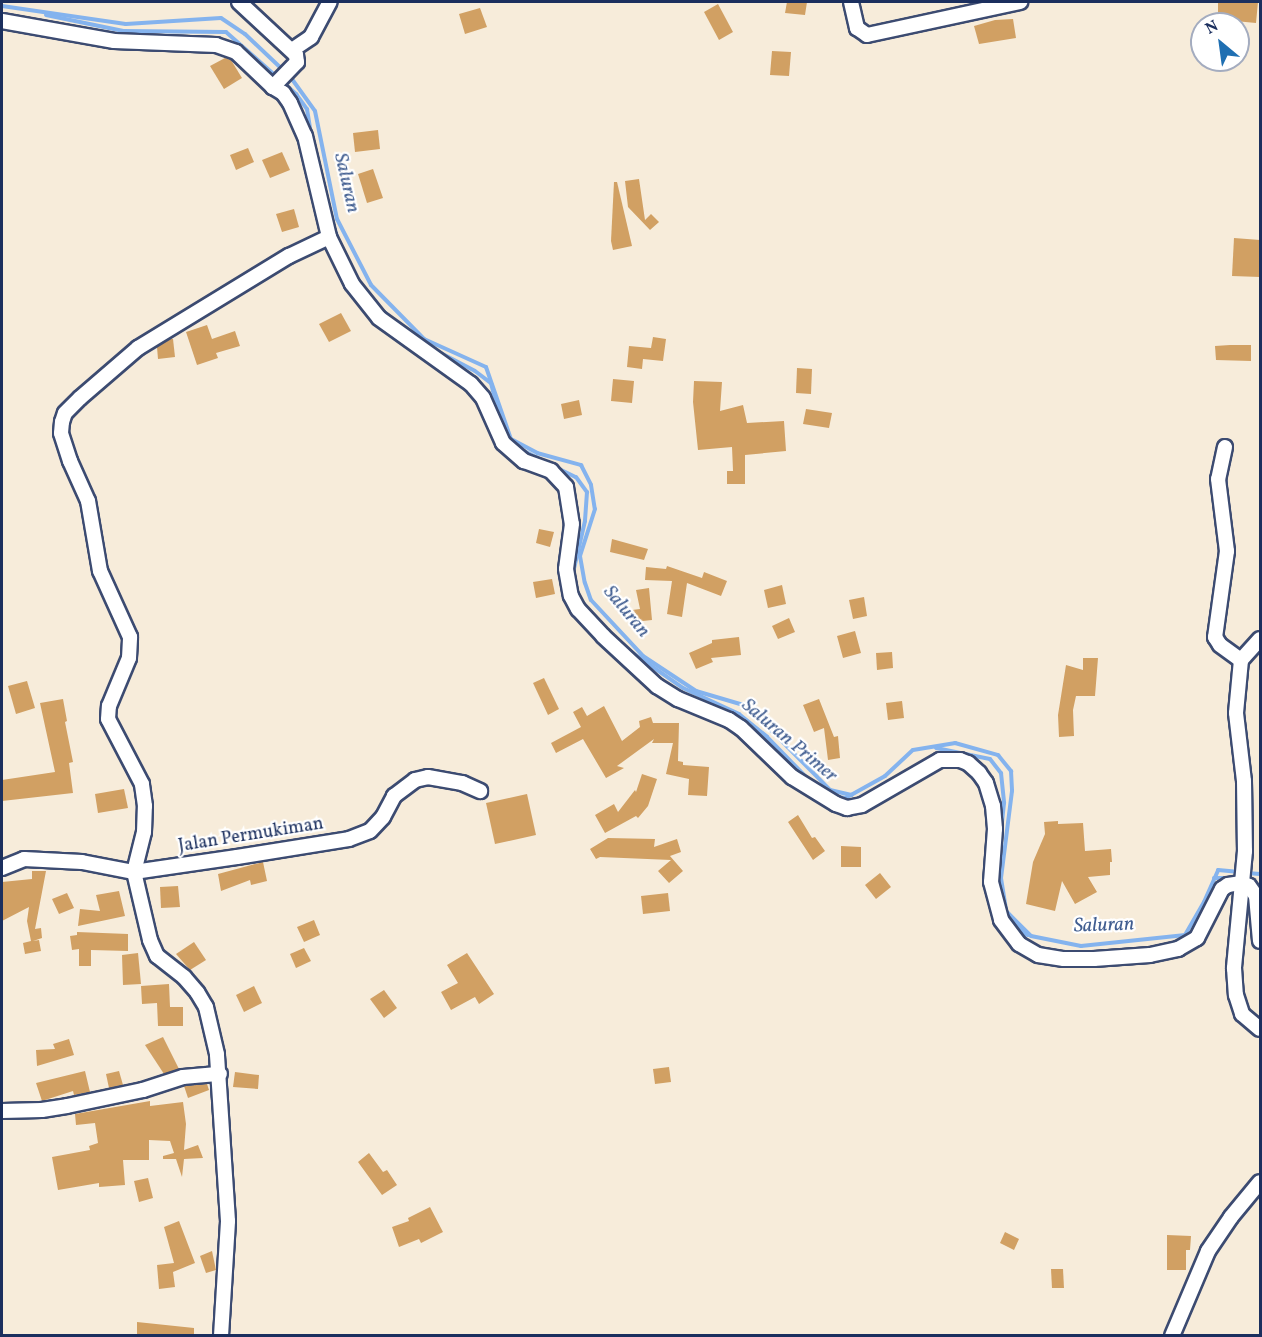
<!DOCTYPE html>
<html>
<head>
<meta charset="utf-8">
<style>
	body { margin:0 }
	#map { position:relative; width:1262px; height:1337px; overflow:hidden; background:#f7ecda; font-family:Vollkorn,serif }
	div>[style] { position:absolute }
	.stream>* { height:4px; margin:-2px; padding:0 2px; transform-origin:2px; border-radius:2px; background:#84b3ee }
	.building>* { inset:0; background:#d1a063 }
	.roads { filter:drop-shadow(2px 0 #3c4b71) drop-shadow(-2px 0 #3c4b71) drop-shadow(0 2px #3c4b71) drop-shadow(0 -2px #3c4b71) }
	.minor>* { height:14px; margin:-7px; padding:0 7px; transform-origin:7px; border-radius:7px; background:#fff }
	span { translate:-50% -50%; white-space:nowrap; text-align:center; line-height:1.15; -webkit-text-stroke:4.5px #fff; paint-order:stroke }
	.street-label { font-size:18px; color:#1b2f5e }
	.water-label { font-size:20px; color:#405d90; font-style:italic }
	.frame { position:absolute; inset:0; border:3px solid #1b2f5e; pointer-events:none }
	.north { position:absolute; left:1190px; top:12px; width:60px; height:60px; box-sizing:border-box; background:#fff; border:2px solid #a4acbf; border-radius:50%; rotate:331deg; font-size:16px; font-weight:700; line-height:24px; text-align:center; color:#1b2f5e }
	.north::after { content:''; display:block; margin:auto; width:21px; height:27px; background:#1f6fb2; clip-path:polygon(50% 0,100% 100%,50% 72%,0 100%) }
</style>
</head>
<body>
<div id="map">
	<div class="stream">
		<div style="left:2px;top:6px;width:125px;rotate:8.3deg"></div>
		<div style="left:126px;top:24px;width:95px;rotate:-3.6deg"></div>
		<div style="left:221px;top:18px;width:29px;rotate:34deg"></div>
		<div style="left:245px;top:34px;width:52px;rotate:43.5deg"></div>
		<div style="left:46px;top:15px;width:79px;rotate:11.7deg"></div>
		<div style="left:123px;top:31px;width:103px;rotate:0.6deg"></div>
		<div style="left:226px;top:32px;width:94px;rotate:41.5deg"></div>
		<div style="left:296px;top:94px;width:19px;rotate:54deg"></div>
		<div style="left:307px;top:109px;width:26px;rotate:81deg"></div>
		<div style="left:289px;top:75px;width:44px;rotate:54.2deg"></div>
		<div style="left:315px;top:111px;width:110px;rotate:78.5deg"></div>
		<div style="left:337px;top:219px;width:74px;rotate:62.7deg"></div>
		<div style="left:371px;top:285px;width:76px;rotate:45.5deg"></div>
		<div style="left:424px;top:339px;width:68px;rotate:24.3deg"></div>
		<div style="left:486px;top:367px;width:76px;rotate:70.9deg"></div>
		<div style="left:511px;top:439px;width:30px;rotate:28deg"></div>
		<div style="left:537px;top:453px;width:46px;rotate:15.3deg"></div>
		<div style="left:581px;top:465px;width:22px;rotate:63deg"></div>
		<div style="left:591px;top:485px;width:24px;rotate:81deg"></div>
		<div style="left:595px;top:509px;width:49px;rotate:107.7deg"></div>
		<div style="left:580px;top:556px;width:27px;rotate:80deg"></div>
		<div style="left:585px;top:583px;width:18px;rotate:71deg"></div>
		<div style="left:591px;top:600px;width:76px;rotate:47.1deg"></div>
		<div style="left:643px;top:656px;width:64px;rotate:33.4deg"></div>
		<div style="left:696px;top:691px;width:53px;rotate:16.4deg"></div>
		<div style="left:747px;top:706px;width:118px;rotate:45.3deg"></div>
		<div style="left:830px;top:790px;width:22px;rotate:13deg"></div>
		<div style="left:851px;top:795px;width:39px;rotate:-29deg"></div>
		<div style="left:885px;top:776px;width:38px;rotate:-43deg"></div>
		<div style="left:913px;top:750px;width:43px;rotate:-9.5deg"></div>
		<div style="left:955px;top:743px;width:45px;rotate:15.6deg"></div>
		<div style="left:998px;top:755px;width:21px;rotate:51deg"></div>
		<div style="left:1011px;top:771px;width:20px;rotate:87deg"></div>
		<div style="left:1012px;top:791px;width:88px;rotate:97.2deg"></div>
		<div style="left:1001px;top:878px;width:33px;rotate:81deg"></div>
		<div style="left:1006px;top:911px;width:35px;rotate:45deg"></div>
		<div style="left:1031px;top:936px;width:51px;rotate:11.3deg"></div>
		<div style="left:1081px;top:946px;width:105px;rotate:-6deg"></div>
		<div style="left:1185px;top:935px;width:38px;rotate:-60deg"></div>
		<div style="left:1204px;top:902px;width:35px;rotate:-66deg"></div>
		<div style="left:1218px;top:870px;width:22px;rotate:5deg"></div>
		<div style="left:331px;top:218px;width:32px;rotate:72deg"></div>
		<div style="left:378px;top:307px;width:31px;rotate:40deg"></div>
		<div style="left:433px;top:349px;width:47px;rotate:27.6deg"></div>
		<div style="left:475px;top:371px;width:20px;rotate:37deg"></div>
		<div style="left:491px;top:383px;width:41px;rotate:76deg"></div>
		<div style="left:518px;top:448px;width:31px;rotate:27deg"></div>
		<div style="left:553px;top:466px;width:25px;rotate:26deg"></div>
		<div style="left:576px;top:477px;width:19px;rotate:54deg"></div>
		<div style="left:587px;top:492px;width:29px;rotate:94deg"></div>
		<div style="left:585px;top:521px;width:53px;rotate:103deg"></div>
		<div style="left:627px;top:649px;width:68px;rotate:34.9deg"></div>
		<div style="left:683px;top:688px;width:62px;rotate:24.9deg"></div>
		<div style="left:739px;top:714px;width:36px;rotate:39deg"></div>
		<div style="left:767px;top:737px;width:60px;rotate:45.7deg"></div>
		<div style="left:936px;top:748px;width:55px;rotate:11.5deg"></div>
		<div style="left:990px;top:759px;width:18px;rotate:52deg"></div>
		<div style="left:1001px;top:773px;width:30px;rotate:84deg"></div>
		<div style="left:1004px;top:803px;width:27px;rotate:96deg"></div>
		<div style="left:832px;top:796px;width:13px;rotate:9deg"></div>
		<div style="left:845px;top:798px;width:7px;rotate:-27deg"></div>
		<div style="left:998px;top:868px;width:19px;rotate:87deg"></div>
		<div style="left:1247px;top:873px;width:13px;rotate:4deg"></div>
		<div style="left:1214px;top:878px;width:19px"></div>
		<div style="left:1252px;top:882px;width:11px;rotate:41deg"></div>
		<div style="left:1006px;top:914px;width:27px;rotate:48deg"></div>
		<div style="left:1024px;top:934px;width:4px;rotate:14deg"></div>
	</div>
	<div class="building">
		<div style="clip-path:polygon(787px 2px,807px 2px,805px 15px,785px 13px)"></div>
		<div style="clip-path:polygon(1218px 2px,1258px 2px,1256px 23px,1235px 21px,1235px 24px,1218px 24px)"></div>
		<div style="clip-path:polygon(718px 4px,733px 32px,719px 40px,704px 12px)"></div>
		<div style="clip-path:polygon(480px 8px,487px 27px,465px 34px,459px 14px)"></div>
		<div style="clip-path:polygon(1013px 19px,1016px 38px,979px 44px,974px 26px,995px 20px)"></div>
		<div style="clip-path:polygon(772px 51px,791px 52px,789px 76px,770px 75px)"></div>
		<div style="clip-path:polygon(225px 58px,231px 60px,242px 78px,224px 89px,210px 66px)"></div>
		<div style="clip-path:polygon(378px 130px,380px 149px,355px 152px,353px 133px)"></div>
		<div style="clip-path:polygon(248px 148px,254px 162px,236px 170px,230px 155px)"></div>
		<div style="clip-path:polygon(282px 152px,290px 170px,270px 178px,262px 160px)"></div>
		<div style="clip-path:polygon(373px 169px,383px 198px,367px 203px,358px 174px)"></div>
		<div style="clip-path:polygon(639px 179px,645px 220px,651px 214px,659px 222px,650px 230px,628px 207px,625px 181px)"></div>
		<div style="clip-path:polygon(614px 182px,617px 182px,632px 246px,613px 250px,611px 241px)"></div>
		<div style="clip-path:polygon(294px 209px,299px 227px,282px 232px,276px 214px)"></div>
		<div style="clip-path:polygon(1234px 238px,1260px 240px,1260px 277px,1232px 276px)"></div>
		<div style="clip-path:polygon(341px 313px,351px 331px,329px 342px,319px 324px)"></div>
		<div style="clip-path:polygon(207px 325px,212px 339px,235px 331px,240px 346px,216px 353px,218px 358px,197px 365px,186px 332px)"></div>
		<div style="clip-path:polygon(653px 337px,666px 339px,663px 361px,643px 359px,642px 369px,627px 367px,629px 346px,651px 348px)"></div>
		<div style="clip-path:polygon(170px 339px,173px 339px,175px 357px,158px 359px,157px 347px)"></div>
		<div style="clip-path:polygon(1230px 345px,1251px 345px,1251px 361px,1216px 360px,1215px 346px)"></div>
		<div style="clip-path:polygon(797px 368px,812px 369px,811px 394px,796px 393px)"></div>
		<div style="clip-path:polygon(613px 379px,634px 381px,632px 403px,611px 401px)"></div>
		<div style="clip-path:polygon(694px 381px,722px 382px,720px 411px,743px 405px,747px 423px,784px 421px,786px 451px,745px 455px,745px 484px,727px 484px,727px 471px,733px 471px,732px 447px,698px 450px,693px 402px)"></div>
		<div style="clip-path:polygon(579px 400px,582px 415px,564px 419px,561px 404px)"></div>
		<div style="clip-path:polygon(806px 409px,832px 413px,829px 428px,803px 424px)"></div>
		<div style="clip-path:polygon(539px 529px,554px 532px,550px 547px,536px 543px)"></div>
		<div style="clip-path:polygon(612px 539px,648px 549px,644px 560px,610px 552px)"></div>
		<div style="clip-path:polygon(667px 566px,702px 578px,704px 572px,727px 581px,721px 596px,687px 583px,682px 617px,667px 614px,672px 581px,645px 580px,646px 567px,666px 569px)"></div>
		<div style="clip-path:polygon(552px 579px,555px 594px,536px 598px,533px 582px)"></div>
		<div style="clip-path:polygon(782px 585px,786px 604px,768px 608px,764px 590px)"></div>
		<div style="clip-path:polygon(649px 588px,652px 620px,633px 622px,632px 610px,640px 609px,636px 590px)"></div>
		<div style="clip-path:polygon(864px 597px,867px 616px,853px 619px,849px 600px)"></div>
		<div style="clip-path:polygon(789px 618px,795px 632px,778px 639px,772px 626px)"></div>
		<div style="clip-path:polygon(855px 631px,861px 653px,843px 658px,837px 636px)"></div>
		<div style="clip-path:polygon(739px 637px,741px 655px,711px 658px,713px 662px,696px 669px,689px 653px,712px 643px,712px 640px)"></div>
		<div style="clip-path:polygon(892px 652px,893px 668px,877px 670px,876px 653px)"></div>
		<div style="clip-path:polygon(1083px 658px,1098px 658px,1095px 696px,1076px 696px,1073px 710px,1074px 736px,1059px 737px,1058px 715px,1066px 665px,1083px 670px)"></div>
		<div style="clip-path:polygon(544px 678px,559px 709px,548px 715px,533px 683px)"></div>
		<div style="clip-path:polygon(27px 681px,35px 708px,16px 714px,8px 686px)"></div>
		<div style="clip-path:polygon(63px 699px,67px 721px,65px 722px,73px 762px,69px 763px,73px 793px,2px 801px,2px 780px,55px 772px,40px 703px)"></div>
		<div style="clip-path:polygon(819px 699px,834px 737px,838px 736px,840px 758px,828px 760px,824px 728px,814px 732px,803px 705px)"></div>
		<div style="clip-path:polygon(902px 701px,904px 718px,888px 720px,886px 703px)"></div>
		<div style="clip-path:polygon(604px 706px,622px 741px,640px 727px,639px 721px,651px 717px,653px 723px,679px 723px,678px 761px,683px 762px,683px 765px,709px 767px,707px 796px,688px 795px,689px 779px,666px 774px,673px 743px,652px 743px,654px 739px,617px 766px,624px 768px,606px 778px,583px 739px,556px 753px,551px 743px,581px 727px,573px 712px,582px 707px,587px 716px)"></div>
		<div style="clip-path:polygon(642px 774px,657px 779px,648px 806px,638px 818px,636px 816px,605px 833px,595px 815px,614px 804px,618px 812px,635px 790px,636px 792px)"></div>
		<div style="clip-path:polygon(124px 789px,128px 808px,98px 813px,95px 794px)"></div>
		<div style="clip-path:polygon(527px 794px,536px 835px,495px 844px,486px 803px)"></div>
		<div style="clip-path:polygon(798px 815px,812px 838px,815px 837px,825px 851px,813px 860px,788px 822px)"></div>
		<div style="clip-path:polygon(1058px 821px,1058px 824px,1083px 823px,1085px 851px,1111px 849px,1112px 862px,1110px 862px,1110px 875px,1088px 877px,1097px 892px,1075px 904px,1062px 881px,1055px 911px,1026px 904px,1033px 862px,1045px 834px,1044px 822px)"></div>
		<div style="clip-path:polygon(608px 838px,655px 839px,654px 847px,677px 839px,681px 852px,670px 856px,683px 871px,669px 883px,658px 871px,671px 860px,600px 857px,596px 859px,590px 849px)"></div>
		<div style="clip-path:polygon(841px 846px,861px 847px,861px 867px,841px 867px)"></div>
		<div style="clip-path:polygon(263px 862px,267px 881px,251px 885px,250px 880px,221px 891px,218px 874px)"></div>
		<div style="clip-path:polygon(32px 871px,46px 871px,35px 929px,41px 928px,42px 938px,33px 941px,39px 940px,41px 951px,25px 954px,23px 943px,31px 941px,27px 921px,29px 907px,2px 921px,2px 882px,32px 879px)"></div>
		<div style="clip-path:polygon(880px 873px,891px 887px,876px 899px,865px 885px)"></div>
		<div style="clip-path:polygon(178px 886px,180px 907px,161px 908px,160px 887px)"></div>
		<div style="clip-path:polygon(119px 891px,125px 916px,78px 926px,80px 909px,100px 911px,96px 895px)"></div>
		<div style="clip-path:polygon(67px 893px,74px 908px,59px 914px,52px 899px)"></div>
		<div style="clip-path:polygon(668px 893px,670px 911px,643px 914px,641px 896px)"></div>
		<div style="clip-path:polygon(314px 920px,320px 935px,304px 942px,297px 927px)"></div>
		<div style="clip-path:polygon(77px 932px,128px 934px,128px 951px,91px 950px,91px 966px,79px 966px,79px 949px,72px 950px,70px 936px,77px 935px)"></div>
		<div style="clip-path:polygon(194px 942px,206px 960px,190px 970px,176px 954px)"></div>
		<div style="clip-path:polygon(304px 948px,311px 961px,296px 968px,290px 954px)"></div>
		<div style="clip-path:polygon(138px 953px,141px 984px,123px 985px,122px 955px)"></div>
		<div style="clip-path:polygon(467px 953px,494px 994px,479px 1004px,475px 997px,451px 1010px,441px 992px,458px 983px,447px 965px)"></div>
		<div style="clip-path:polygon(169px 984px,170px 1007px,183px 1007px,183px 1026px,158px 1026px,157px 1003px,142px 1004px,141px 986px)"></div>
		<div style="clip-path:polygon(254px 986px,262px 1003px,244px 1012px,236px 995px)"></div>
		<div style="clip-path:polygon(384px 990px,397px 1008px,384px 1018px,370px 999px)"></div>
		<div style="clip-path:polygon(163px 1037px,179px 1069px,164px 1074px,145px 1045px)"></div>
		<div style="clip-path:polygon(69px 1039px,74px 1055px,37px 1066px,36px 1050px,55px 1049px,53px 1044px)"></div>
		<div style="clip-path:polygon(669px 1067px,671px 1082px,655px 1084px,653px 1069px)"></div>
		<div style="clip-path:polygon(85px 1071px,90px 1092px,74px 1095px,73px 1091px,42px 1101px,36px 1083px)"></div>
		<div style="clip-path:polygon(119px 1071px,123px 1085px,109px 1088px,106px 1074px)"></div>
		<div style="clip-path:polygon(235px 1072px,259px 1075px,258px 1089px,233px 1087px)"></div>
		<div style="clip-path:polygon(207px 1084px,209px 1090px,188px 1098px,184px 1086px)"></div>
		<div style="clip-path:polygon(150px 1101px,150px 1106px,183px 1102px,186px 1124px,184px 1150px,198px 1145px,203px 1158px,184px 1159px,182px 1177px,176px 1159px,163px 1159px,163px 1156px,174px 1153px,170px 1141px,149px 1140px,149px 1160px,123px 1160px,125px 1185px,99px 1187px,99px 1183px,58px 1190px,52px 1157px,90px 1150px,89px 1146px,98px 1143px,95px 1123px,76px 1125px,75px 1114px)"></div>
		<div style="clip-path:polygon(369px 1153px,383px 1172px,387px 1170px,397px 1185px,382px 1195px,358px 1162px)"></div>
		<div style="clip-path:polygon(148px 1178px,153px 1198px,139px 1202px,134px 1181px)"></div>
		<div style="clip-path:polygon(430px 1207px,443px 1232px,421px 1243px,419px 1239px,399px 1247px,392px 1227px,409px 1221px,408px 1218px)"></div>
		<div style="clip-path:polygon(179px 1221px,195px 1263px,173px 1272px,175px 1287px,159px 1289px,157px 1265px,174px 1263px,164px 1227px)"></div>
		<div style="clip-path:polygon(1005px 1232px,1019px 1239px,1014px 1250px,1000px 1243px)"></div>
		<div style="clip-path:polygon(1167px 1235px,1191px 1236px,1190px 1250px,1186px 1250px,1186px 1270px,1167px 1270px)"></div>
		<div style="clip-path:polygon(212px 1251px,216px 1270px,206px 1273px,200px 1256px)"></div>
		<div style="clip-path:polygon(1051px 1269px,1063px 1269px,1064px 1288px,1052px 1288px)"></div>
		<div style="clip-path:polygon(137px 1322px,194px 1328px,194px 1335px,137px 1335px)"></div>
	</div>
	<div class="roads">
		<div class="minor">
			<div style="left:239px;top:2px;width:78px;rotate:42.9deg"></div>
			<div style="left:296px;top:55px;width:7px;rotate:82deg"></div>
			<div style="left:297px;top:62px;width:35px;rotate:134deg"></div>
			<div style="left:273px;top:87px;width:12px;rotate:31deg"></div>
			<div style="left:283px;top:93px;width:12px;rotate:55deg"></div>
			<div style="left:290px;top:103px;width:36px;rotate:66deg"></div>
			<div style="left:305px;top:136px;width:104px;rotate:76.6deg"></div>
			<div style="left:851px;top:2px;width:27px;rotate:77deg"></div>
			<div style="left:857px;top:28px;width:12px;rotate:35deg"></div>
			<div style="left:867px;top:35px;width:157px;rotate:-12.2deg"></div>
			<div style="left:2px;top:21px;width:114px;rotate:10.1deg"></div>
			<div style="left:114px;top:41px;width:102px;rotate:2.2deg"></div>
			<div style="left:216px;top:45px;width:21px;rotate:19deg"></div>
			<div style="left:236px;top:52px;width:51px;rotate:43.4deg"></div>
			<div style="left:292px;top:50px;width:23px;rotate:-34deg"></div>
			<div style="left:311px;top:37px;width:40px;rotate:-62deg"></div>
			<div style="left:1225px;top:447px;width:33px;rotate:102deg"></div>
			<div style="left:1218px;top:479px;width:73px;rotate:82.9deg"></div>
			<div style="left:1227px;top:551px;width:87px;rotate:97.9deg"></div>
			<div style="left:1215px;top:637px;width:9px;rotate:58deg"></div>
			<div style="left:1220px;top:645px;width:26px;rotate:36deg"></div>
			<div style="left:1260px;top:639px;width:28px;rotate:132deg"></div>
			<div style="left:1241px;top:660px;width:53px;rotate:95.4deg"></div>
			<div style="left:1236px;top:713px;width:68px;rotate:83.3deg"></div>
			<div style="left:1244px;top:781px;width:70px;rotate:89.2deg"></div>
			<div style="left:1245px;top:851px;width:118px;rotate:95.4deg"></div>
			<div style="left:1234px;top:968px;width:27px;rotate:86deg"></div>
			<div style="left:1236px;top:995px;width:20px;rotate:72deg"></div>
			<div style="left:1242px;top:1014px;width:23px;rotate:40deg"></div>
			<div style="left:2px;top:868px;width:24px;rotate:-22deg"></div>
			<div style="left:24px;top:859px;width:58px;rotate:3deg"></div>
			<div style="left:82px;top:862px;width:53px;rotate:10.9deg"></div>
			<div style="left:134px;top:872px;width:104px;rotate:-8.3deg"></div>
			<div style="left:237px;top:857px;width:113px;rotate:-9.1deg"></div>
			<div style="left:349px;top:839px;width:22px;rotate:-21deg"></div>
			<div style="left:370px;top:831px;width:19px;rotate:-47deg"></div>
			<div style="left:383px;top:817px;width:24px;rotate:-62deg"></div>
			<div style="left:394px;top:796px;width:26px;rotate:-37deg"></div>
			<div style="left:415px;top:780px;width:13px;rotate:-13deg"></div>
			<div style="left:428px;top:777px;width:35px;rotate:10deg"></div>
			<div style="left:462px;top:783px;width:20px;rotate:24deg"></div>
			<div style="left:2px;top:1111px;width:40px;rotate:-1.4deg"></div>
			<div style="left:42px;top:1110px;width:25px;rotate:-9deg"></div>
			<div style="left:67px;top:1106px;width:78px;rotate:-11.9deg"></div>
			<div style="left:143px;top:1090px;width:42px;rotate:-18deg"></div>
			<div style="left:183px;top:1077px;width:37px;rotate:-5deg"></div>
			<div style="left:221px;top:1336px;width:115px;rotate:-86.5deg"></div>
			<div style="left:228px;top:1221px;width:167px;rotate:-93.8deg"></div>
			<div style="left:217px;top:1054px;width:48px;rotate:-103.2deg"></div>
			<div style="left:206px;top:1007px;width:17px;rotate:-121deg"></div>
			<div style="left:197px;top:992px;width:20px;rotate:-131deg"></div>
			<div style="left:184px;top:977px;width:34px;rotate:-142deg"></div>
			<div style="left:157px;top:956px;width:17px;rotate:-114deg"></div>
			<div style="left:150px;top:940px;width:70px;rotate:-103.2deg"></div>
			<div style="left:134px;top:872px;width:41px;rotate:-76deg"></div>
			<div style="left:144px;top:832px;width:26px;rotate:-88deg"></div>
			<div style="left:145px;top:806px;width:22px;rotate:-98deg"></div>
			<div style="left:142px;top:784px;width:73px;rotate:-117.6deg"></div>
			<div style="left:108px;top:719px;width:13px;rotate:-86deg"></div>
			<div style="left:109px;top:706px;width:52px;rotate:-67.4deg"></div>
			<div style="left:129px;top:658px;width:21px;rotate:-87deg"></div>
			<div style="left:130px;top:637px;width:72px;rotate:-114.4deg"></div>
			<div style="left:100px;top:571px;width:71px;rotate:-99.7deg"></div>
			<div style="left:88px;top:501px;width:44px;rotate:-114.2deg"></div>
			<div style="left:70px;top:461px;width:29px;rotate:-108deg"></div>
			<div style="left:61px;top:433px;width:11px;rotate:-85deg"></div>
			<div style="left:62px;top:422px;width:9px;rotate:-72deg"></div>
			<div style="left:65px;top:413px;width:21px;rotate:-45deg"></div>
			<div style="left:80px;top:398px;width:77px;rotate:-40.8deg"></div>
			<div style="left:138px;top:348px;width:177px;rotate:-31.4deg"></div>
			<div style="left:289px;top:256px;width:44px;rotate:-25.4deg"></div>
			<div style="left:329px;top:237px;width:52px;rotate:63.9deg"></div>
			<div style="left:352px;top:284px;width:43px;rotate:51.5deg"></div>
			<div style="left:379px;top:318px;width:113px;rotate:35.7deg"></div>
			<div style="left:471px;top:384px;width:18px;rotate:49deg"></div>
			<div style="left:483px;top:398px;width:49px;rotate:66deg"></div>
			<div style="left:503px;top:443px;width:28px;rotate:41deg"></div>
			<div style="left:524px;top:461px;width:29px;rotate:20deg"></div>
			<div style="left:551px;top:471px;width:22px;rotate:47deg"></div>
			<div style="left:566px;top:487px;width:37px;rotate:81deg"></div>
			<div style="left:572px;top:524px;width:45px;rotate:97.6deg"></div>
			<div style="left:566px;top:569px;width:27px;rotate:80deg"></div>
			<div style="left:571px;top:596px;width:15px;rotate:62deg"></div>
			<div style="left:578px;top:609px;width:37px;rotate:47deg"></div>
			<div style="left:603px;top:636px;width:74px;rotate:42.8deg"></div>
			<div style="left:657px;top:686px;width:25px;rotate:32deg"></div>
			<div style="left:678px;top:699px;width:55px;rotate:22.4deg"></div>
			<div style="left:729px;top:720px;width:14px;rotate:34deg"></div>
			<div style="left:741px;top:728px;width:71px;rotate:43.9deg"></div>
			<div style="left:792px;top:777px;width:52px;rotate:31.5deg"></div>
			<div style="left:836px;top:804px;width:12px;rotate:20deg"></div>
			<div style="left:847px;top:808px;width:15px;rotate:-11deg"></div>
			<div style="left:862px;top:805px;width:90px;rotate:-30deg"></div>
			<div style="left:940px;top:760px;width:20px"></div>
			<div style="left:960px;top:760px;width:9px;rotate:21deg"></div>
			<div style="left:968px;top:763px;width:15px;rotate:42deg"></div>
			<div style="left:979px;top:773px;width:12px;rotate:55deg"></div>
			<div style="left:986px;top:783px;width:24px;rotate:73deg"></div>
			<div style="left:993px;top:806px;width:23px;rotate:85deg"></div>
			<div style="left:995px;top:829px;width:53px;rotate:94.3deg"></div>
			<div style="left:991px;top:882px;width:39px;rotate:75deg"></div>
			<div style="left:1001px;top:920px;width:30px;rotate:53deg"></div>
			<div style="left:1019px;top:944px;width:22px;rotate:30deg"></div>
			<div style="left:1038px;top:955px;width:26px;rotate:9deg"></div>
			<div style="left:1064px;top:959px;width:30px"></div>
			<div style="left:1094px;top:959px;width:56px;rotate:-4.1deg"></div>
			<div style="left:1150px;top:955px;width:29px;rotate:-12deg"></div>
			<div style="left:1178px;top:949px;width:22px;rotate:-30deg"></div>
			<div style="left:1197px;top:938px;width:55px;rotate:-63deg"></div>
			<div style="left:1222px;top:889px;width:7px;rotate:-34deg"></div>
			<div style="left:1228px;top:885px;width:12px;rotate:-9deg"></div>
			<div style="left:1240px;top:883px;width:9px;rotate:18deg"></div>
			<div style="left:1249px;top:886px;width:12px;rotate:55deg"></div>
			<div style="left:1256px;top:896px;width:45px;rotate:84.9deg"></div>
			<div style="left:1172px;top:1336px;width:92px;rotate:-67deg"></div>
			<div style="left:1208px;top:1251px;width:41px;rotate:-55.9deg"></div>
			<div style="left:1231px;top:1217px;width:45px;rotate:-50.4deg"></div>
		</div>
	</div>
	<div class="street-label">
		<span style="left:251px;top:836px;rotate:-9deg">Jalan Permukiman</span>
	</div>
	<div class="water-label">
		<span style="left:346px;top:183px;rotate:77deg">Saluran</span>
		<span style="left:626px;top:612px;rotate:50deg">Saluran</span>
		<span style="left:789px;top:741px;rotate:40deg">Saluran Primer</span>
		<span style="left:1104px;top:926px;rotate:-2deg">Saluran</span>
	</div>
	<div class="frame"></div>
	<div class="north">N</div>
</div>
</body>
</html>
